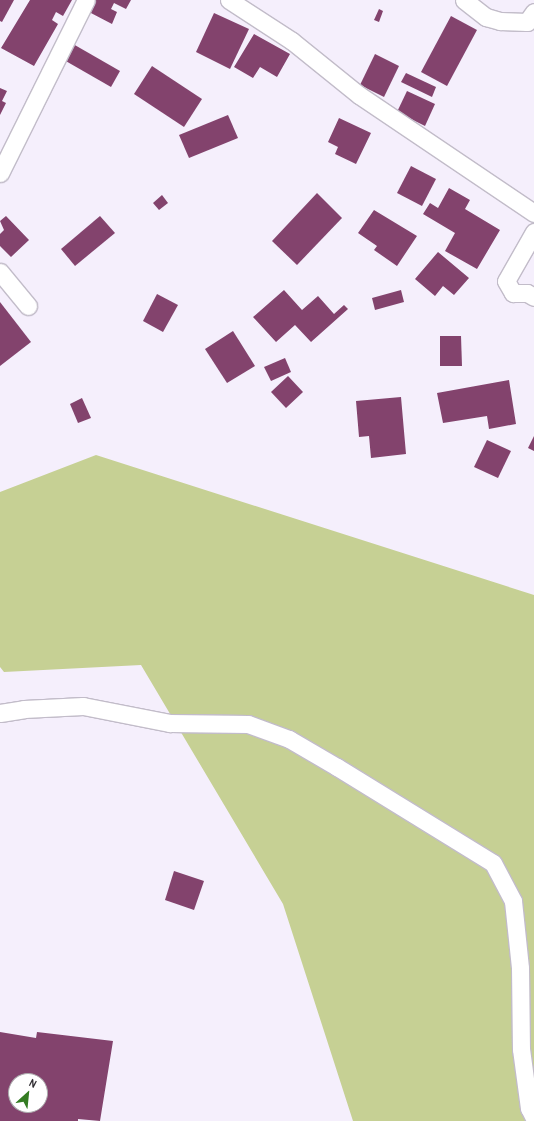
<!DOCTYPE html>
<html>
<head>
<meta charset="utf-8">
<style>
	body { margin:0 }
	#map { position:relative; width:534px; height:1121px; overflow:hidden; background:#f5effc; font-family:"Archivo Narrow",sans-serif }
	div>[style] { position:absolute }
	.green>* { inset:0; background:#c6d094 }
	.building>* { inset:0; background:#83436d }
	.roads { filter:drop-shadow(1px 0 #c2bcc9) drop-shadow(-1px 0 #c2bcc9) drop-shadow(0 1px #c2bcc9) drop-shadow(0 -1px #c2bcc9) }
	.minor>* { height:17px; margin:-8.5px; padding:0 8.5px; transform-origin:8.5px; border-radius:8.5px; background:#fff }
	span { translate:-50% -50%; white-space:nowrap; text-align:center; line-height:1.15; -webkit-text-stroke:4px #fff; paint-order:stroke }
	.north { position:absolute; left:8px; top:1073px; width:40px; height:40px; box-sizing:border-box; background:#fff; border:1px solid #acabad; border-radius:50%; rotate:27deg; font-size:11px; font-weight:700; line-height:16px; text-align:center; color:#302d32 }
	.north::after { content:''; display:block; margin:auto; width:14px; height:18px; background:#347c22; clip-path:polygon(50% 0,100% 100%,50% 72%,0 100%) }
</style>
</head>
<body>
<div id="map">
	<div class="green">
		<div style="clip-path:polygon(96px 455px,534px 595px,534px 1121px,353px 1121px,283px 904px,141px 665px,4px 672px,0 667px,0 492px)"></div>
	</div>
	<div class="building">
		<div style="clip-path:polygon(0 0,14px 0,2px 22px,0 21px)"></div>
		<div style="clip-path:polygon(30px 0,72px 0,63px 16px,56px 12px,52px 20px,58px 24px,34px 66px,1px 48px)"></div>
		<div style="clip-path:polygon(95px 0,131px 0,126px 9px,114px 3px,111px 9px,117px 12px,112px 24px,89px 12px)"></div>
		<div style="clip-path:polygon(379px 9px,383px 11px,379px 22px,374px 20px)"></div>
		<div style="clip-path:polygon(214px 13px,249px 29px,230px 69px,196px 52px)"></div>
		<div style="clip-path:polygon(451px 16px,477px 30px,447px 86px,421px 72px)"></div>
		<div style="clip-path:polygon(254px 34px,290px 54px,277px 77px,260px 67px,253px 78px,234px 67px)"></div>
		<div style="clip-path:polygon(73px 44px,120px 71px,111px 87px,64px 60px)"></div>
		<div style="clip-path:polygon(375px 54px,399px 66px,384px 97px,360px 85px)"></div>
		<div style="clip-path:polygon(152px 66px,202px 99px,184px 127px,134px 94px)"></div>
		<div style="clip-path:polygon(406px 73px,436px 87px,432px 97px,401px 82px)"></div>
		<div style="clip-path:polygon(0 88px,7px 91px,2px 101px,6px 103px,0 115px)"></div>
		<div style="clip-path:polygon(407px 91px,435px 104px,425px 126px,397px 112px)"></div>
		<div style="clip-path:polygon(228px 115px,238px 138px,189px 158px,179px 135px)"></div>
		<div style="clip-path:polygon(339px 118px,371px 133px,356px 164px,335px 154px,338px 147px,328px 142px)"></div>
		<div style="clip-path:polygon(411px 166px,436px 179px,422px 206px,397px 193px)"></div>
		<div style="clip-path:polygon(449px 188px,470px 200px,465px 209px,500px 230px,477px 269px,445px 251px,455px 233px,423px 214px,430px 203px,438px 208px)"></div>
		<div style="clip-path:polygon(317px 193px,342px 218px,297px 265px,272px 241px)"></div>
		<div style="clip-path:polygon(162px 195px,168px 203px,159px 210px,153px 203px)"></div>
		<div style="clip-path:polygon(374px 210px,417px 236px,397px 266px,374px 250px,377px 246px,358px 233px)"></div>
		<div style="clip-path:polygon(6px 216px,29px 240px,11px 257px,0 246px,0 234px,4px 230px,0 221px)"></div>
		<div style="clip-path:polygon(100px 216px,115px 233px,75px 266px,61px 249px)"></div>
		<div style="clip-path:polygon(438px 252px,469px 278px,454px 295px,443px 286px,435px 296px,415px 279px)"></div>
		<div style="clip-path:polygon(284px 290px,302px 310px,318px 296px,334px 314px,344px 305px,348px 309px,311px 342px,295px 325px,276px 342px,253px 317px)"></div>
		<div style="clip-path:polygon(401px 290px,404px 302px,375px 310px,372px 298px)"></div>
		<div style="clip-path:polygon(157px 294px,178px 305px,163px 332px,143px 321px)"></div>
		<div style="clip-path:polygon(0 302px,31px 342px,0 366px)"></div>
		<div style="clip-path:polygon(233px 331px,255px 366px,227px 383px,205px 349px)"></div>
		<div style="clip-path:polygon(440px 336px,461px 336px,462px 366px,440px 366px)"></div>
		<div style="clip-path:polygon(285px 358px,291px 372px,271px 381px,264px 367px)"></div>
		<div style="clip-path:polygon(288px 376px,303px 392px,286px 408px,271px 392px)"></div>
		<div style="clip-path:polygon(509px 380px,516px 424px,489px 429px,487px 416px,443px 423px,437px 393px)"></div>
		<div style="clip-path:polygon(401px 397px,406px 454px,371px 458px,369px 436px,359px 437px,356px 401px)"></div>
		<div style="clip-path:polygon(82px 398px,91px 418px,78px 423px,70px 404px)"></div>
		<div style="clip-path:polygon(534px 436px,534px 451px,528px 448px)"></div>
		<div style="clip-path:polygon(487px 440px,511px 451px,498px 478px,474px 467px)"></div>
		<div style="clip-path:polygon(174px 871px,204px 881px,194px 910px,165px 900px)"></div>
		<div style="clip-path:polygon(evenodd,0 1032px,36px 1038px,37px 1032px,113px 1041px,100px 1121px,78px 1119px,78px 1121px,0 1121px,0 1032px,16px 1081px,40px 1081px,40px 1105px,16px 1105px,16px 1081px)"></div>
	</div>
	<div class="roads">
		<div class="minor">
			<div style="left:229px;top:0;width:75px;rotate:33.1deg"></div>
			<div style="left:292px;top:41px;width:86px;rotate:38.9deg"></div>
			<div style="left:359px;top:95px;width:211px;rotate:34deg"></div>
			<div style="left:464px;top:0;width:28px;rotate:38deg"></div>
			<div style="left:486px;top:17px;width:15px;rotate:16deg"></div>
			<div style="left:500px;top:21px;width:27px;rotate:2deg"></div>
			<div style="left:527px;top:22px;width:12px;rotate:-55deg"></div>
			<div style="left:0;top:173px;width:193px;rotate:-63.6deg"></div>
			<div style="left:534px;top:232px;width:56px;rotate:119.7deg"></div>
			<div style="left:506px;top:281px;width:14px;rotate:60deg"></div>
			<div style="left:513px;top:293px;width:14px"></div>
			<div style="left:527px;top:293px;width:8px;rotate:30deg"></div>
			<div style="left:0;top:272px;width:44px;rotate:50.5deg"></div>
			<div style="left:0;top:713px;width:24px;rotate:-9deg"></div>
			<div style="left:24px;top:709px;width:59px;rotate:-2.9deg"></div>
			<div style="left:83px;top:706px;width:89px;rotate:11.1deg"></div>
			<div style="left:170px;top:723px;width:78px;rotate:0.7deg"></div>
			<div style="left:248px;top:724px;width:44px;rotate:20.1deg"></div>
			<div style="left:289px;top:739px;width:56px;rotate:30.3deg"></div>
			<div style="left:337px;top:767px;width:183px;rotate:31.6deg"></div>
			<div style="left:493px;top:863px;width:43px;rotate:62.2deg"></div>
			<div style="left:513px;top:901px;width:67px;rotate:84deg"></div>
			<div style="left:520px;top:968px;width:81px;rotate:89.3deg"></div>
			<div style="left:521px;top:1049px;width:60px;rotate:82.3deg"></div>
			<div style="left:529px;top:1108px;width:11px;rotate:63deg"></div>
		</div>
	</div>
	<div class="north">N</div>
</div>
</body>
</html>
